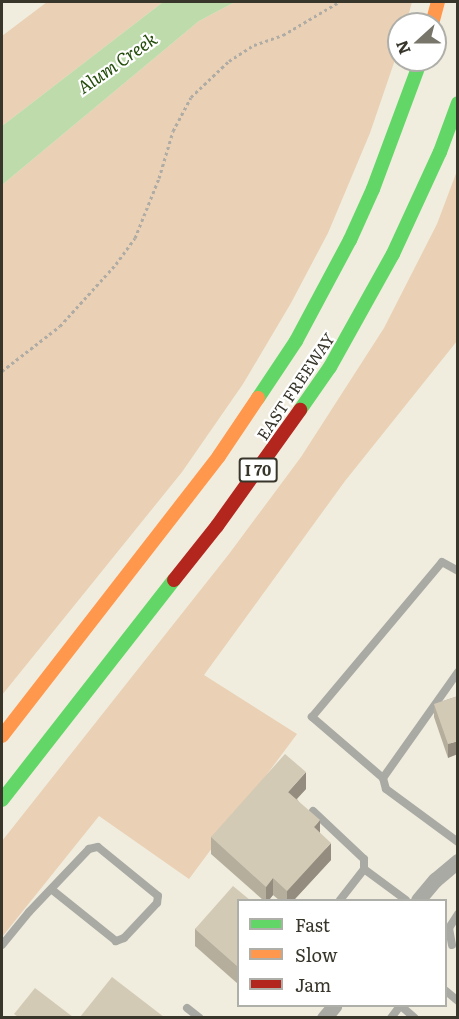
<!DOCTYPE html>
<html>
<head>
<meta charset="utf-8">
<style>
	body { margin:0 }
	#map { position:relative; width:459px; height:1019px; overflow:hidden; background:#f0edde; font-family:Literata,serif }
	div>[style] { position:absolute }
	.green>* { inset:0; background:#ead0b4 }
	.water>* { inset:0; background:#bedcab }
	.path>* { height:3px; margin-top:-1.5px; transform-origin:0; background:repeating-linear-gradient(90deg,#aeaca5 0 3px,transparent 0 6px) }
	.lane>* { height:8px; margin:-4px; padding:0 4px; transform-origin:4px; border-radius:4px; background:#a9aaa4 }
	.street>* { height:15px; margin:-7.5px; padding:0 7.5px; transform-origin:7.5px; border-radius:7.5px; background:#a9aaa4 }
	.fast>* { height:14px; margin:-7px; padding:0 7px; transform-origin:7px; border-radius:7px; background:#63d668 }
	.slow>* { height:14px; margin:-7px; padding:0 7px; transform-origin:7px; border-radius:7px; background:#ff974d }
	.jam>* { height:14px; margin:-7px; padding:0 7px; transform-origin:7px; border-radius:7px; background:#b3261e }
	.wall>* { inset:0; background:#b5ae9d }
	.shaded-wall>* { inset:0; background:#948d7f }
	.building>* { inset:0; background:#d3cab6 }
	span { translate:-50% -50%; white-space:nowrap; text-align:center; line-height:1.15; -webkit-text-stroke:4.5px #fff; paint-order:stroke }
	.shield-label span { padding:2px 4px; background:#fff; border:2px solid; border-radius:4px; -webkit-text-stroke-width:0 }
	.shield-label { font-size:15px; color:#38362b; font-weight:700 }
	.street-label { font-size:16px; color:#38362b }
	.water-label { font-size:18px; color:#244c0b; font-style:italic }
	.frame { position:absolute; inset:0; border:3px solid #38362b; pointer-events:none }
	.legend { position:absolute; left:237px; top:899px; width:210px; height:108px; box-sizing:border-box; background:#fff; border:2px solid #afafaa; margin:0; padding:8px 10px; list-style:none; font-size:18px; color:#38362b }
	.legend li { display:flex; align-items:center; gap:12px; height:30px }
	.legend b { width:30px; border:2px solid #afafaa }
	.north { position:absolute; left:387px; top:12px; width:60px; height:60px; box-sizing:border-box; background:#fff; border:2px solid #afafaa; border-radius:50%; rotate:249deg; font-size:16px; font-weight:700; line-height:24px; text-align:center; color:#38362b }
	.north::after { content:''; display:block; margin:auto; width:21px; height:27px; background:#78766a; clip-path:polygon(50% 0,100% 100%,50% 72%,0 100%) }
</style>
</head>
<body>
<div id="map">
	<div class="green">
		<div style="clip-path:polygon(47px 2px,163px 2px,2px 126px,2px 36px)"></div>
		<div style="clip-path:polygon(235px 2px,412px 2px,406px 24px,399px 24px,399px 48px,370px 133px,328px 233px,291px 303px,243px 384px,182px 472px,2px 695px,2px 185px,199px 21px)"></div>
		<div style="clip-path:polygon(457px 171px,457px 341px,345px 481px,204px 675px,297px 734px,189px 879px,99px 816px,2px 937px,2px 841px,229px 554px,301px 457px,384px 328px,437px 224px)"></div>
	</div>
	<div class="water">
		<div style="clip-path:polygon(163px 2px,235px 2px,199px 21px,2px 185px,2px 126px)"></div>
	</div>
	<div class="path">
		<div style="left:2px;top:371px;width:73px;rotate:-37.8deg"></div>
		<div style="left:60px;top:326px;width:84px;rotate:-47.9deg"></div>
		<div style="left:116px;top:264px;width:32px;rotate:-54deg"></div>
		<div style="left:135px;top:238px;width:65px;rotate:-68.2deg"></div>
		<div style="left:159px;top:178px;width:49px;rotate:-73.4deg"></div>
		<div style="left:173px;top:131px;width:38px;rotate:-62deg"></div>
		<div style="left:191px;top:97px;width:52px;rotate:-43.5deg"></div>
		<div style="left:229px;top:61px;width:30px;rotate:-33deg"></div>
		<div style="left:254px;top:45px;width:31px;rotate:-19deg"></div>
		<div style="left:283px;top:35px;width:65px;rotate:-30.5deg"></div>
	</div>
	<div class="lane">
		<div style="left:458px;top:672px;width:130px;rotate:125.3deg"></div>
		<div style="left:383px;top:778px;width:11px;rotate:75deg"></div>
		<div style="left:386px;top:789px;width:89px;rotate:36.4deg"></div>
		<div style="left:383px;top:778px;width:94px;rotate:-139.3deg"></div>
		<div style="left:312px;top:717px;width:202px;rotate:-50deg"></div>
		<div style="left:442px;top:562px;width:18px;rotate:29deg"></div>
		<div style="left:313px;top:811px;width:70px;rotate:43.3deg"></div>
		<div style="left:364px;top:859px;width:10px;rotate:90deg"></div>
		<div style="left:340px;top:900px;width:39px;rotate:-52deg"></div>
		<div style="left:364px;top:869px;width:52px;rotate:36.4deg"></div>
		<div style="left:2px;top:945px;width:43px;rotate:-50.7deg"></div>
		<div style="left:29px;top:912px;width:87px;rotate:-46.4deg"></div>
		<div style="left:89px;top:849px;width:9px;rotate:-13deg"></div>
		<div style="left:98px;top:847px;width:77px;rotate:39.2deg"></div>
		<div style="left:158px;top:896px;width:7px;rotate:98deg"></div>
		<div style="left:157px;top:903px;width:48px;rotate:133.3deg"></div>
		<div style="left:124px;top:938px;width:9px;rotate:159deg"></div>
		<div style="left:116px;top:941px;width:83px;rotate:-141.3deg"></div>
		<div style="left:452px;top:945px;width:17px;rotate:-100deg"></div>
		<div style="left:449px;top:928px;width:17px;rotate:-57deg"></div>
		<div style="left:446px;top:991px;width:16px;rotate:40deg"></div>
		<div style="left:401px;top:1006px;width:18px;rotate:41deg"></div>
		<div style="left:187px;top:1008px;width:16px;rotate:38deg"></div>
		<div style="left:391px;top:1018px;width:15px;rotate:-53deg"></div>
	</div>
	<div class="street">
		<div style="left:418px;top:900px;width:26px;rotate:-50deg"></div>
		<div style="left:435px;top:880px;width:30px;rotate:-40deg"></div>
		<div style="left:324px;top:1018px;width:16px;rotate:-50deg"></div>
	</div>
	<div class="fast">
		<div style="left:258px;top:398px;width:69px;rotate:-56.3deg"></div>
		<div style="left:296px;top:341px;width:115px;rotate:-61.9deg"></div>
		<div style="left:350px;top:240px;width:56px;rotate:-65.7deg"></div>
		<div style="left:373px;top:189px;width:138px;rotate:-69.6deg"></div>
		<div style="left:300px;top:410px;width:52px;rotate:-55.1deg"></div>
		<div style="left:330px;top:367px;width:129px;rotate:-60.9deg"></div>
		<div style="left:393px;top:254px;width:112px;rotate:-65.3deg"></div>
		<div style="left:440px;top:152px;width:52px;rotate:-69.8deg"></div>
		<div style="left:2px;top:800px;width:279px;rotate:-52deg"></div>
	</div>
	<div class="slow">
		<div style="left:432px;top:24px;width:23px;rotate:-75deg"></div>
		<div style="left:2px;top:736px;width:354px;rotate:-52.2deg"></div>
		<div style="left:219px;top:456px;width:70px;rotate:-56.1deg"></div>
	</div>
	<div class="jam">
		<div style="left:174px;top:580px;width:69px;rotate:-51.5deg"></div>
		<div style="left:217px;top:526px;width:143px;rotate:-54.4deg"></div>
	</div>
	<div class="wall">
		<div style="clip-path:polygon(458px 696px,448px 758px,434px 717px,434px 704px)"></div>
		<div style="clip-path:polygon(306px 789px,297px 799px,320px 833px,331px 860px,294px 900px,279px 900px,273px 895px,269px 900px,263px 900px,211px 854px,211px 837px)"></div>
		<div style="clip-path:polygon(238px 900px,238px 984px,195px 946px,195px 929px)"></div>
	</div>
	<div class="shaded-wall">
		<div style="clip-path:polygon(458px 741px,458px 754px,448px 758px,448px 744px)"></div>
		<div style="clip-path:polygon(306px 772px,306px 789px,288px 808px,288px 792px)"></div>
		<div style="clip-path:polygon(320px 820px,320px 837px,314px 827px)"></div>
		<div style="clip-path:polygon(331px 843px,331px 860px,294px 900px,287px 900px,287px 891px)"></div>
		<div style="clip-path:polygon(273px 878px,273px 895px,269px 900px,266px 900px,266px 887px)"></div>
	</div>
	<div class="building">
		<div style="clip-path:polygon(458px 696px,458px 741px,448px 744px,434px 704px)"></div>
		<div style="clip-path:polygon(285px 754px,306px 772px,288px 792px,320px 820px,314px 827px,331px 843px,287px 891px,273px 878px,266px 887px,211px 837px)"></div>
		<div style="clip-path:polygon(233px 886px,250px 900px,238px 900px,238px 967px,195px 929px)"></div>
		<div style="clip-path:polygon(112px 977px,164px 1017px,80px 1017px)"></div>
		<div style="clip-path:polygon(35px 988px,73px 1017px,18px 1017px,14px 1014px)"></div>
	</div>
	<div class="shield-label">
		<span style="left:258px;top:470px">I 70</span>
	</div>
	<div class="street-label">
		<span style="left:295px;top:386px;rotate:-56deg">EAST FREEWAY</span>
	</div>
	<div class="water-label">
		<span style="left:117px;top:63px;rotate:-35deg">Alum Creek</span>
	</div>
	<div class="frame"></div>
	<ul class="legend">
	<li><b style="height:8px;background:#63d668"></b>Fast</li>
	<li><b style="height:8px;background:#ff974d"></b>Slow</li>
	<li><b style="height:8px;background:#b3261e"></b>Jam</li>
	</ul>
	<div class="north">N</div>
</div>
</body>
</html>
